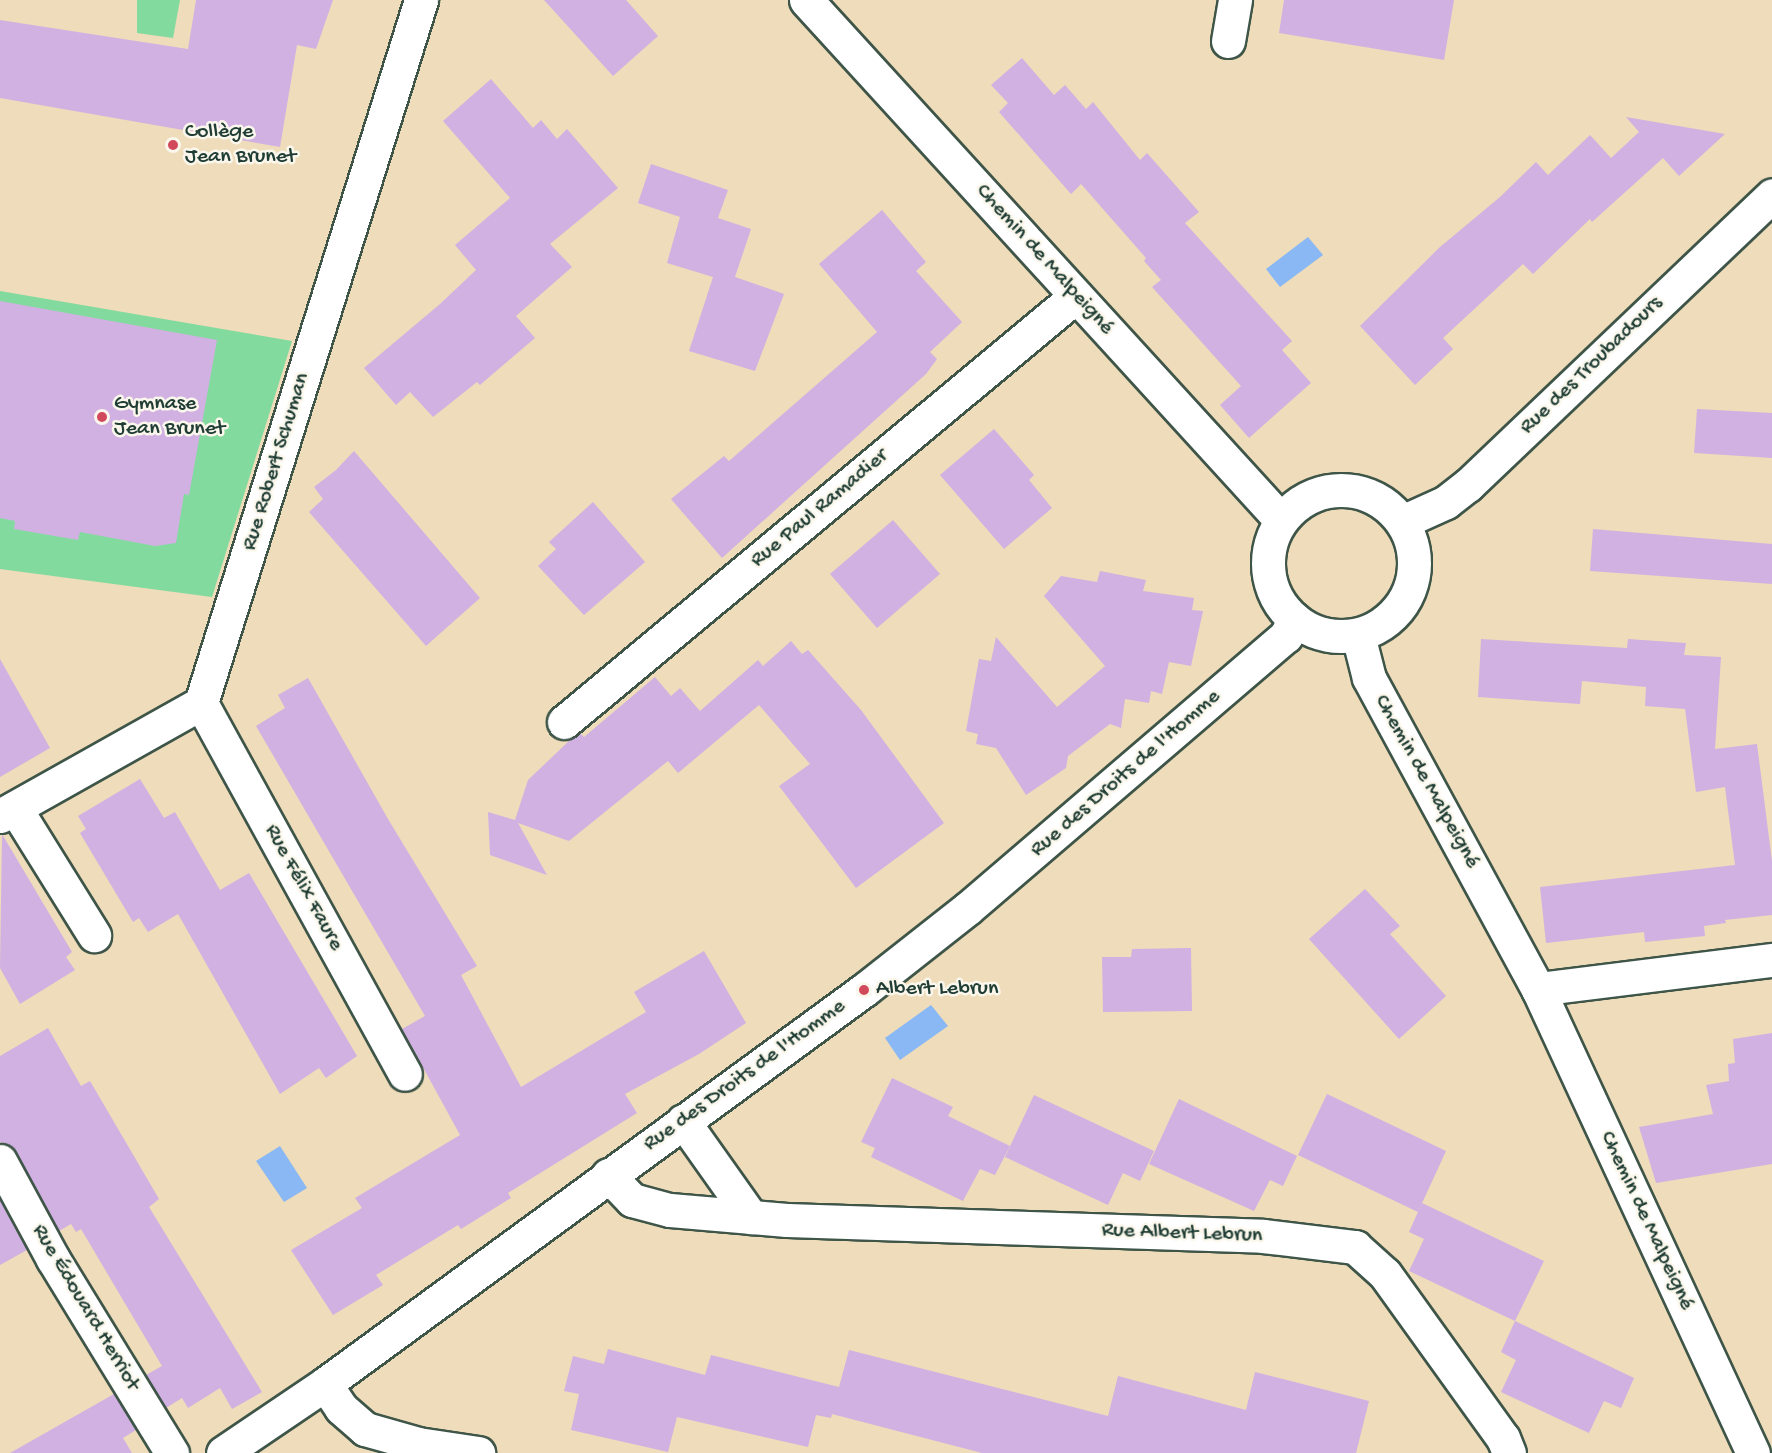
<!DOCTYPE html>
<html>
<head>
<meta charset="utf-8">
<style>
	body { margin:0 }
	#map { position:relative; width:1772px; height:1453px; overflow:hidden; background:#eedcba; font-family:"Gochi Hand",sans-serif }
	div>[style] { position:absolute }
	.green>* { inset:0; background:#83da9e }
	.water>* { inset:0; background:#89b8f4 }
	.building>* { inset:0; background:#d1b1e2 }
	.roads { filter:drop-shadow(2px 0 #3e5548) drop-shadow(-2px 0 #3e5548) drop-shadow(0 2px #3e5548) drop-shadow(0 -2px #3e5548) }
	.street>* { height:33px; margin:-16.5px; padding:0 16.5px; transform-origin:16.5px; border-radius:16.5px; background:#fff }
	.street>.ring { margin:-16.5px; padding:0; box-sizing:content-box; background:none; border:33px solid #fff; border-radius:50% }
	.dots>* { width:16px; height:16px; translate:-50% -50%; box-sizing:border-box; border:3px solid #fbf7ec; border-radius:50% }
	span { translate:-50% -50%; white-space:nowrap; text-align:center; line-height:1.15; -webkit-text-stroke:5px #fbf7ec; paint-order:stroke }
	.poi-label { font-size:22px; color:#1f3d34 }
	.left { translate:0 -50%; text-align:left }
	.street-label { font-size:22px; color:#1f3d34 }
</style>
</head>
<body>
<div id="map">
	<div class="green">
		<div style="clip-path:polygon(137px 0,180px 0,173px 38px,137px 33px)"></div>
		<div style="clip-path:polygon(0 291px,292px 341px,212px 597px,0 569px)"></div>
	</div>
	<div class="water">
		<div style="clip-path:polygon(1308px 237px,1323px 255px,1280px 287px,1266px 269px)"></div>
		<div style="clip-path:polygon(931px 1005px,948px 1026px,900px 1060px,885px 1038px)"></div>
		<div style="clip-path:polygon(280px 1146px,307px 1188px,284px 1202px,256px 1161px)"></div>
	</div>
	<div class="building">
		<div style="clip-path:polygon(196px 0,333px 0,316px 49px,297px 45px,280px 147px,0 98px,0 20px,188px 49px)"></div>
		<div style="clip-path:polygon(544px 0,626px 0,658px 36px,613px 76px)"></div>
		<div style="clip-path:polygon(1284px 0,1454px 0,1444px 60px,1279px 33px)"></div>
		<div style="clip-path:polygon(1022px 58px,1054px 95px,1065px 85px,1086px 109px,1093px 102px,1140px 160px,1147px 153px,1199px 212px,1185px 223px,1292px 341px,1282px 350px,1311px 383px,1249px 438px,1220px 405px,1241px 386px,1152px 287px,1161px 280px,1144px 261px,1146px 258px,1081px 184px,1071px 194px,999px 112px,1008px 103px,991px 85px)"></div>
		<div style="clip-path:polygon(491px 79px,533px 128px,541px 120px,557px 139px,567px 129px,618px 188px,550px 244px,572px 267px,516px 316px,535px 338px,480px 385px,477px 382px,433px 417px,410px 392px,396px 405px,364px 368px,440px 304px,476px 270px,455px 245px,510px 198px,443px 121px)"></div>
		<div style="clip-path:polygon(1626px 117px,1725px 134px,1679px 176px,1663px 158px,1592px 222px,1590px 219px,1533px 274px,1523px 264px,1443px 338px,1453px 349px,1415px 385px,1360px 326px,1440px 247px,1500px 197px,1536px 162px,1548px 175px,1590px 135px,1611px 158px,1639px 132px)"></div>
		<div style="clip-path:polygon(651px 164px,728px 190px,718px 218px,751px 229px,735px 277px,784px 294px,755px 371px,689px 351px,713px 277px,667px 263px,680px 217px,638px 203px)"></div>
		<div style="clip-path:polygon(882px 210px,926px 262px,916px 271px,962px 322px,930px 352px,937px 359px,926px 374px,722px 558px,671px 499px,724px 456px,729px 461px,877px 332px,819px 264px)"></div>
		<div style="clip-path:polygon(0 301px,217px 340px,189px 495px,184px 494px,176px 543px,155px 546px,80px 532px,78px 540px,14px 529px,15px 521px,0 518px)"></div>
		<div style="clip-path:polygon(1697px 409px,1772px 413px,1772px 458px,1694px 453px)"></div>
		<div style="clip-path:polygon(994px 429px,1034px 475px,1029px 480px,1052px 508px,1004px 549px,940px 475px)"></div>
		<div style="clip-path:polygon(354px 451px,480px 598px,426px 646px,309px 512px,323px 499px,314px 487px,336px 470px)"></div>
		<div style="clip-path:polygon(593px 502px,645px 562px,584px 615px,538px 566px,556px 549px,549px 542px)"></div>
		<div style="clip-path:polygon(893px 520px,940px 574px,877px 628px,830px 574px)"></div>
		<div style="clip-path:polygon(1593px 529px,1772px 544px,1772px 584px,1590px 571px)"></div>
		<div style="clip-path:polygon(1100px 571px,1146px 580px,1143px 591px,1194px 598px,1192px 610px,1203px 611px,1191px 666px,1169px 662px,1162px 694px,1151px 691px,1149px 703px,1125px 699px,1121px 728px,1110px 724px,1068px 756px,1066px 768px,1026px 795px,996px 748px,976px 744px,978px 734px,966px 731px,979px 659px,991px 661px,996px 637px,1057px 707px,1105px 666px,1044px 596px,1061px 576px,1097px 582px)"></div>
		<div style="clip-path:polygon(1481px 639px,1627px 648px,1628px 639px,1686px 643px,1684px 655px,1721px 657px,1715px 749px,1757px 744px,1772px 861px,1772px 915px,1725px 920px,1726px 923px,1704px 926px,1705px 936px,1645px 942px,1644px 932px,1546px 943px,1540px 887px,1735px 865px,1725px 787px,1696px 792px,1685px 709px,1645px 706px,1646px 687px,1582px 681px,1580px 704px,1478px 697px)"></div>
		<div style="clip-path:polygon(791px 641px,802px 654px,808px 650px,861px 710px,944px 823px,856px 888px,779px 786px,810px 764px,759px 705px,678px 773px,668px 761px,569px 841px,518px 823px,547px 875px,490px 855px,488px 812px,515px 820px,528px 780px,571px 739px,580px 733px,584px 737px,655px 677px,671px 696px,680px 688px,700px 711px,758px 660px,763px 666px)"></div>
		<div style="clip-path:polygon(0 659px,50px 748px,0 777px)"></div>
		<div style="clip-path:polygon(308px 678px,388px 819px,477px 966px,461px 975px,521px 1087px,646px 1012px,634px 992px,704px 951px,746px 1023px,699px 1054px,625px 1094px,637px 1113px,508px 1193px,511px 1198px,461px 1229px,458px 1225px,376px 1275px,383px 1285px,333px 1315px,291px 1250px,362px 1208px,355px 1198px,460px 1135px,402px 1029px,425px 1016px,256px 726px,285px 708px,278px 695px)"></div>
		<div style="clip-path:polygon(140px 779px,164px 818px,175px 812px,220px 890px,249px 873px,357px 1056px,326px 1078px,319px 1068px,280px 1094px,178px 914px,148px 932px,139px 918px,133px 922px,80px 833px,86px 829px,78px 816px)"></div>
		<div style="clip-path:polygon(2px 834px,72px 952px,66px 957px,75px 970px,20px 1004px,0 968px)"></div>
		<div style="clip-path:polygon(1365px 889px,1400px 926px,1390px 934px,1446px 996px,1399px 1039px,1309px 939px)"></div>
		<div style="clip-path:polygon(1191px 948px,1192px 1011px,1103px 1012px,1102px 957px,1131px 957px,1132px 949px)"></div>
		<div style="clip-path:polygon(48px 1028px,81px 1086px,90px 1081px,159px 1199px,149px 1207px,262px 1392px,232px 1409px,220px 1388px,188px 1408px,182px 1398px,166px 1408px,146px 1375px,162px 1366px,81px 1229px,76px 1232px,71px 1224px,59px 1231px,16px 1152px,9px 1145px,0 1142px,0 1056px)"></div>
		<div style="clip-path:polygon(1772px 1033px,1772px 1164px,1656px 1183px,1639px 1127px,1713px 1114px,1706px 1085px,1729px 1081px,1728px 1064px,1735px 1063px,1733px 1039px)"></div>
		<div style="clip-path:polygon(892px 1078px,953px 1107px,948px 1116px,1010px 1146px,995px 1175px,980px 1169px,963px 1201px,871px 1157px,875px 1148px,861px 1142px)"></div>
		<div style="clip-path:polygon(1327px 1094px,1446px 1151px,1418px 1212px,1298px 1155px)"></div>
		<div style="clip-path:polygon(1034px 1095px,1154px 1151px,1140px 1181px,1123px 1173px,1108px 1205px,1005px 1157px)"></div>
		<div style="clip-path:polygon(1179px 1099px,1297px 1156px,1283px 1186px,1270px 1180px,1254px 1211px,1149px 1164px)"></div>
		<div style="clip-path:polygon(0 1200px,27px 1250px,0 1265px)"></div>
		<div style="clip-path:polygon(1422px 1203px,1544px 1261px,1515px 1321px,1634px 1378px,1621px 1408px,1604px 1401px,1589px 1433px,1501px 1392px,1516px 1360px,1501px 1352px,1515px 1321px,1409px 1271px,1424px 1239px,1409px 1232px)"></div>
		<div style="clip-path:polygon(608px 1349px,705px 1375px,711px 1355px,839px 1387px,849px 1350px,1108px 1416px,1118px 1376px,1246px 1410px,1255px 1372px,1369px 1401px,1356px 1453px,982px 1453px,832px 1414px,831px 1418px,816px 1415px,808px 1447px,677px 1417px,668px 1452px,571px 1430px,579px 1394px,564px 1391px,573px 1356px,604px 1364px)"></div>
		<div style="clip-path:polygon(114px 1394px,136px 1430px,123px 1438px,132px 1453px,10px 1453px)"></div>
	</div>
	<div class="roads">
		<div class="street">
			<div style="left:806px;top:0;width:704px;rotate:47.59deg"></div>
			<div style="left:1228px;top:41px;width:42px;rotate:-80.3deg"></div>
			<div class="ring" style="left:1268px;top:490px;width:113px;height:113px"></div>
			<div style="left:1402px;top:522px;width:48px;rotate:-24.4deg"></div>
			<div style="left:1446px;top:502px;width:28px;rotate:-38deg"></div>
			<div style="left:1468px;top:485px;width:420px;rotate:-43.6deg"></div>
			<div style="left:1358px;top:635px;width:44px;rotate:75.7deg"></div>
			<div style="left:1369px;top:678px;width:354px;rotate:61.5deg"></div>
			<div style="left:1538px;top:989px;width:511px;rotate:65.14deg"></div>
			<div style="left:201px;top:703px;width:423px;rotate:61.2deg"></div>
			<div style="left:564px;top:722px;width:666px;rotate:-39.76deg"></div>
			<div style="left:15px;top:808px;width:150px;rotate:58.1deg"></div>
			<div style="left:0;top:816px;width:231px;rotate:-29.3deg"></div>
			<div style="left:201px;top:703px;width:737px;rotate:-72.62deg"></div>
			<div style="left:1538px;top:989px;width:236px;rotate:-7.1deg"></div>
			<div style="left:683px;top:1121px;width:118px;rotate:54.7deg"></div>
			<div style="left:0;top:1161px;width:111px;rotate:61.6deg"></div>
			<div style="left:53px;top:1259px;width:228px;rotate:58.5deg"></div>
			<div style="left:608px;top:1175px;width:35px;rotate:46deg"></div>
			<div style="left:632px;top:1200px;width:39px;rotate:15deg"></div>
			<div style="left:670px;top:1210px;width:117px;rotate:4.9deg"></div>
			<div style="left:787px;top:1220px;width:476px;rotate:1.9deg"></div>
			<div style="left:1263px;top:1236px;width:93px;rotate:6.8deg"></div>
			<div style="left:1355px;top:1247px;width:40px;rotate:42deg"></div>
			<div style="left:1385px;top:1274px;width:202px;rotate:54.3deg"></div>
			<div style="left:1503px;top:1438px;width:16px;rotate:68deg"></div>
			<div style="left:325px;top:1384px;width:29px;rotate:56deg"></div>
			<div style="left:341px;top:1408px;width:32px;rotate:41deg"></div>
			<div style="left:365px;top:1429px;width:55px;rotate:15.8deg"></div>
			<div style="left:418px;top:1444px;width:61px;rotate:8.5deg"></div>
			<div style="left:223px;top:1453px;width:123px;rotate:-34.1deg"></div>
			<div style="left:325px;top:1384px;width:668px;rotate:-36.17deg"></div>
			<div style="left:864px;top:990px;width:131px;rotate:-38.2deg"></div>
			<div style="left:967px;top:909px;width:420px;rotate:-40.6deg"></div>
			<div style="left:1286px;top:636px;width:19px;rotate:-65deg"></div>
		</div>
	</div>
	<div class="dots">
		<div style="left:173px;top:145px;background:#d1495b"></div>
		<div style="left:102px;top:417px;background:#d1495b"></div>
		<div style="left:864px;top:990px;background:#d1495b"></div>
	</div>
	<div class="poi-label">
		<span class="left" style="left:185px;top:145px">Collège<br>Jean Brunet</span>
		<span class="left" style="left:114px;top:417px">Gymnase<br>Jean Brunet</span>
		<span class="left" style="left:876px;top:990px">Albert Lebrun</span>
	</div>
	<div class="street-label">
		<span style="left:1044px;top:260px;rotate:48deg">Chemin de Malpeigné</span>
		<span style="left:1592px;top:366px;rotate:-44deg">Rue des Troubadours</span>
		<span style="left:277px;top:462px;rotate:-73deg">Rue Robert Schuman</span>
		<span style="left:820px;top:509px;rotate:-40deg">Rue Paul Ramadier</span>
		<span style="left:1126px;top:774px;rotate:-41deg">Rue des Droits de l'Homme</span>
		<span style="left:1426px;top:782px;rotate:61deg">Chemin de Malpeigné</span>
		<span style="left:303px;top:888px;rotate:61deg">Rue Félix Faure</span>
		<span style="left:745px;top:1076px;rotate:-36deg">Rue des Droits de l'Homme</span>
		<span style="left:1646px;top:1221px;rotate:65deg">Chemin de Malpeigné</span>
		<span style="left:1182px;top:1234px;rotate:2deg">Rue Albert Lebrun</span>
		<span style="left:85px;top:1308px;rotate:59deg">Rue Édouard Herriot</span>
	</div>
</div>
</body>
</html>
